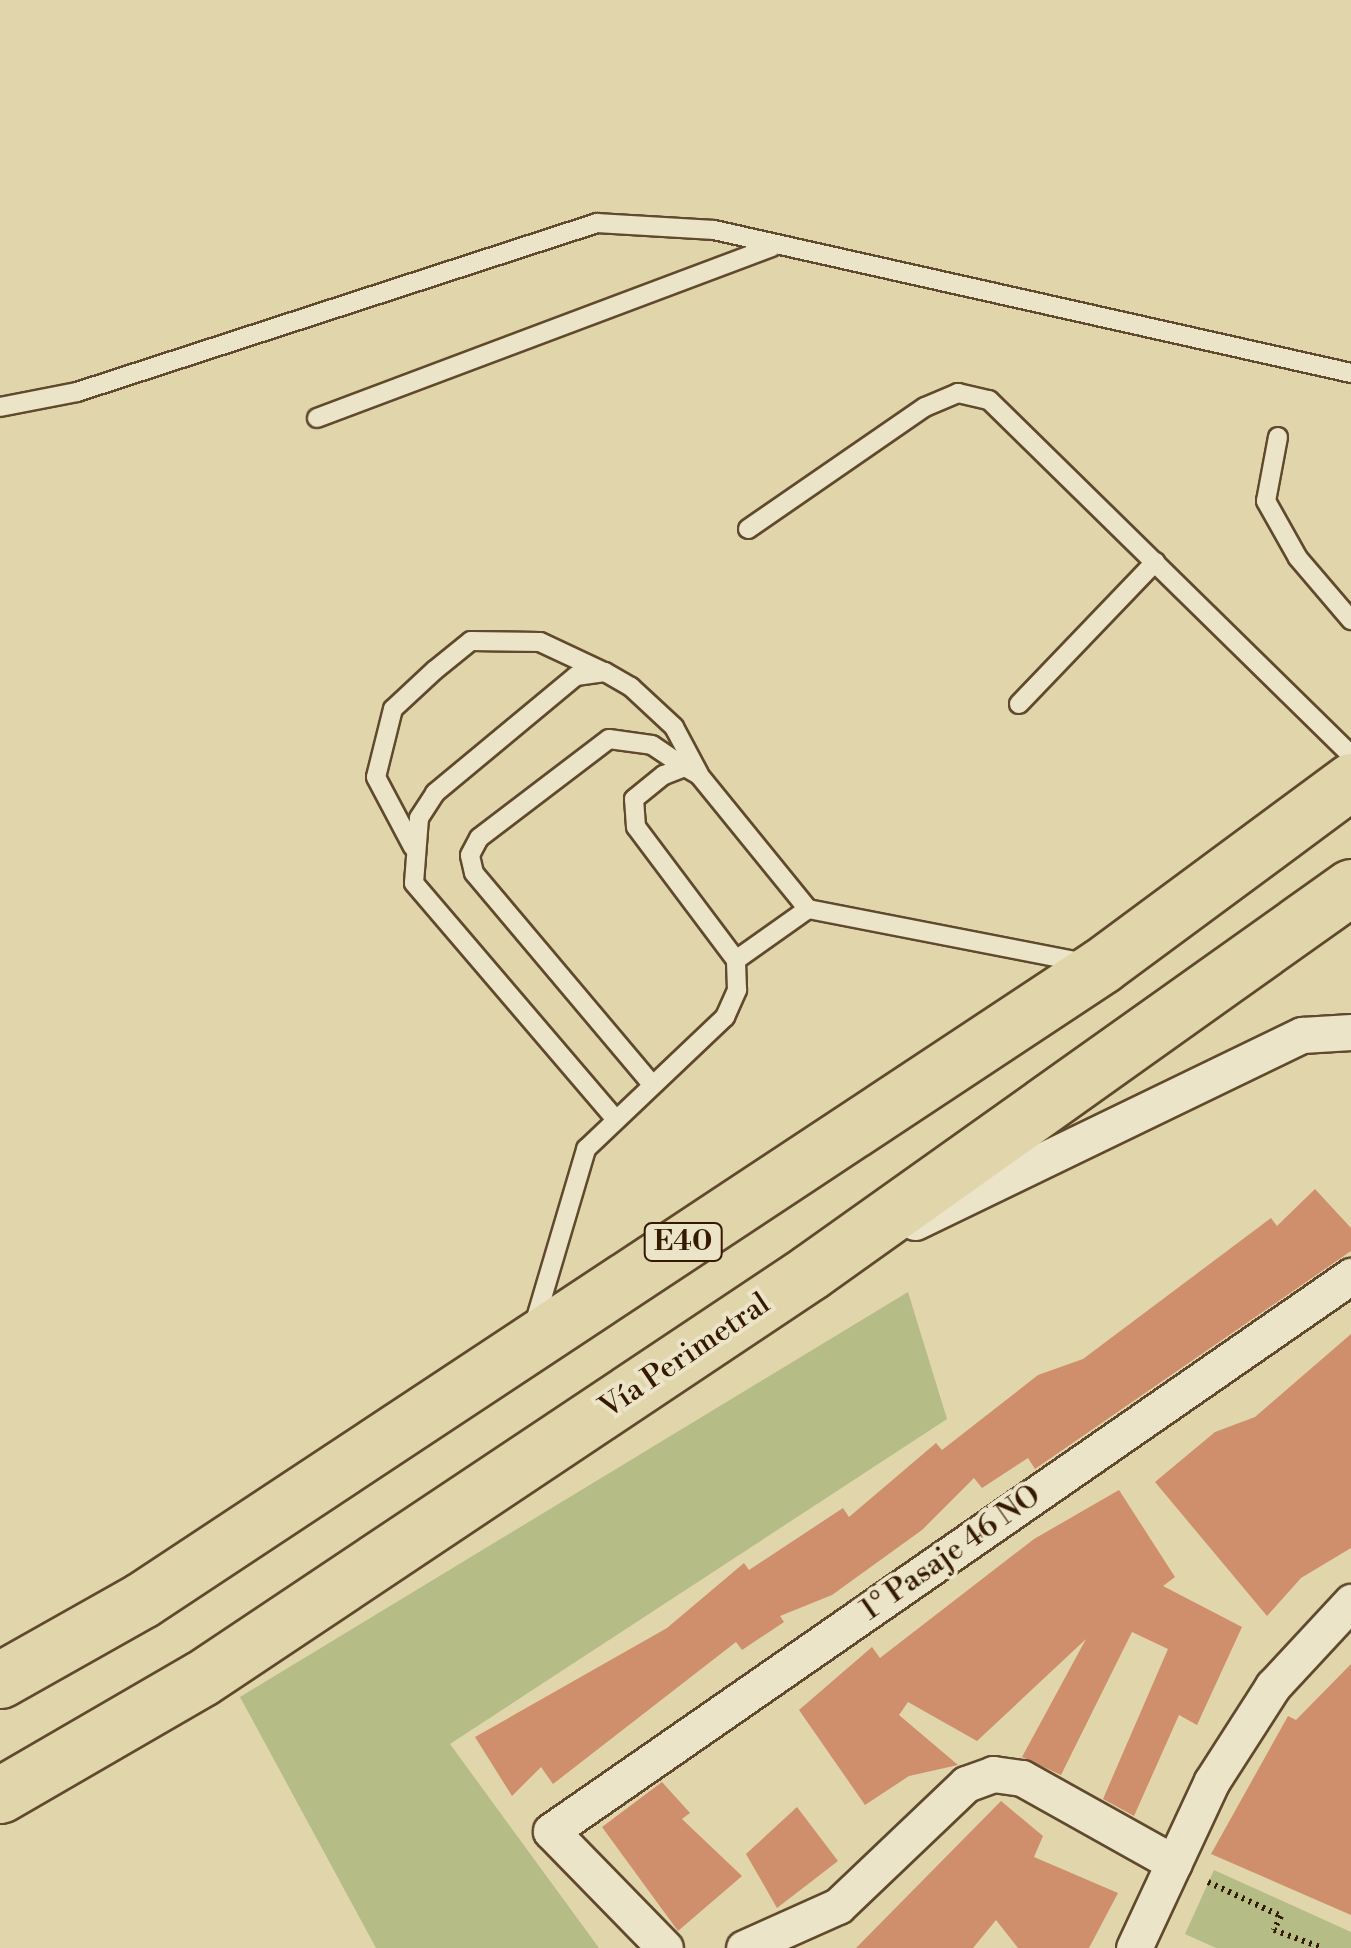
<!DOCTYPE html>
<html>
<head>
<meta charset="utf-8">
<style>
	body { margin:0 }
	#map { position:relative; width:1351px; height:1948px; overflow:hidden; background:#e0d5ab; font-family:"Libre Bodoni",serif }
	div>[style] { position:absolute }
	.green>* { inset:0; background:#b6bc86 }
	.building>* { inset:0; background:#cf8f6c }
	.path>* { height:6px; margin-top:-3px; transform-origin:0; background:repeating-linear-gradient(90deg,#351a01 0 2.5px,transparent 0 7.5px) }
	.roads { filter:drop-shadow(2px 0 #60492c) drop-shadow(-2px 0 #60492c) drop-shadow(0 2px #60492c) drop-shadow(0 -2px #60492c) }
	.service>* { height:18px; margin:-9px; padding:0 9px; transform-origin:9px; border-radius:9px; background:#ebe4c8 }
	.minor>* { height:35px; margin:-17.5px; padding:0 17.5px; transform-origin:17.5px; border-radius:17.5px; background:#ebe4c8 }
	.trunk>* { height:55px; margin:-27.5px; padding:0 27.5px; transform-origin:27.5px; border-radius:27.5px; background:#e0d5ab }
	span { translate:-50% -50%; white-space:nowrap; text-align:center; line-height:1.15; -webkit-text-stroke:8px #ebe4c8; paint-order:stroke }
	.shield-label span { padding:2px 8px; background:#ebe4c8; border:2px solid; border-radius:8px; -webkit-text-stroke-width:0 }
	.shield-label { font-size:28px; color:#351a01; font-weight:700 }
	.street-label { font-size:30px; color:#351a01 }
</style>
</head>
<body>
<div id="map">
	<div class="green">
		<div style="clip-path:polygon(908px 1292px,947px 1419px,450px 1744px,599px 1948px,376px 1948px,240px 1697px)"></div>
		<div style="clip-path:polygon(1214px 1870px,1351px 1932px,1351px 1948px,1216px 1948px,1185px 1934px)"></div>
	</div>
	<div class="building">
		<div style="clip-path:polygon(1315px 1189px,1351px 1228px,1351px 1251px,1035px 1469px,1028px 1458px,982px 1488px,974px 1478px,922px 1530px,832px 1595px,780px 1616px,784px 1622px,742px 1650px,736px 1642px,553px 1784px,541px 1767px,512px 1796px,475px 1737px,667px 1628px,744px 1563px,749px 1570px,843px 1508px,849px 1517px,936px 1443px,942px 1450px,1038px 1375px,1083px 1359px,1271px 1218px,1277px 1226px)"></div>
		<div style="clip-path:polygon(1351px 1334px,1351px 1548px,1301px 1578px,1267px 1616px,1155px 1482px,1215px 1432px,1255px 1417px)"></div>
		<div style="clip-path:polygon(1119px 1490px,1175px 1577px,1163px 1586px,1242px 1627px,1197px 1725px,1179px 1715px,1134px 1816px,1103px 1799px,1168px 1649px,1132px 1632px,1061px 1775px,1022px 1757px,1086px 1639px,977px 1741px,908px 1702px,899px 1715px,958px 1765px,909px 1776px,865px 1805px,799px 1710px,872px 1647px,880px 1658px,1034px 1539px)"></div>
		<div style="clip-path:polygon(1351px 1664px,1351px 1915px,1211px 1854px,1288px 1716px,1296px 1720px)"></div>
		<div style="clip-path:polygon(662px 1782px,690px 1813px,682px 1819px,742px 1876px,678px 1931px,602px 1827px)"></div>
		<div style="clip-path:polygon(1001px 1801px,1043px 1836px,1034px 1857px,1118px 1893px,1089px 1948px,1018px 1948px,996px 1920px,973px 1948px,856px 1948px)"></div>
		<div style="clip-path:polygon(797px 1807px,838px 1861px,777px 1908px,746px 1854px)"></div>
	</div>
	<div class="path">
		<div style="left:1208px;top:1882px;width:81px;rotate:25deg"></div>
		<div style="left:1281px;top:1916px;width:16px;rotate:117deg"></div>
		<div style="left:1274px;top:1930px;width:52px;rotate:20.2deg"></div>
	</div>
	<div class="roads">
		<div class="service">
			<div style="left:0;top:407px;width:78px;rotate:-11deg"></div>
			<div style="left:77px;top:392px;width:547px;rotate:-18deg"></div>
			<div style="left:597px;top:223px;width:117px;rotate:3.4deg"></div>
			<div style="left:714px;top:230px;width:653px;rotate:12.65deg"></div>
			<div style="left:317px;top:418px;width:486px;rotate:-20.6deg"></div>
			<div style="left:1278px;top:437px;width:65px;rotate:100.6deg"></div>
			<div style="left:1266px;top:501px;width:65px;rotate:60.7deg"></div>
			<div style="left:1298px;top:558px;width:82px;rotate:49.5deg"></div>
			<div style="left:748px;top:529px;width:215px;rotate:-34.6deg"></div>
			<div style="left:925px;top:407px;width:36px;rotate:-23deg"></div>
			<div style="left:958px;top:393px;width:32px;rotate:13deg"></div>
			<div style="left:989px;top:400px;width:507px;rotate:44.44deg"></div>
			<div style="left:1019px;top:704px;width:197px;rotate:-46.2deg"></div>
			<div style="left:413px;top:847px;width:79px;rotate:-117.9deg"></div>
			<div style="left:376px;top:777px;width:70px;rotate:-76deg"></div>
			<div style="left:393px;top:709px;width:57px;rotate:-42.9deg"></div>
			<div style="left:435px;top:670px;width:46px;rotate:-38.9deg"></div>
			<div style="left:471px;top:641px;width:69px;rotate:0.8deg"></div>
			<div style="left:540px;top:642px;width:71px;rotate:25.1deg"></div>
			<div style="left:736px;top:960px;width:88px;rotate:-35.3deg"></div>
			<div style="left:650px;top:1082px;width:273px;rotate:-130.1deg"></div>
			<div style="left:474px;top:873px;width:18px;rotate:-103deg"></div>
			<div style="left:470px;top:855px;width:19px;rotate:-62deg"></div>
			<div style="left:479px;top:838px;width:163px;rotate:-37.3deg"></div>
			<div style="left:609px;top:739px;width:43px;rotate:7.9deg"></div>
			<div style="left:652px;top:745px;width:40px;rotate:34deg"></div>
			<div style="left:612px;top:1115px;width:305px;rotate:-130.5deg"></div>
			<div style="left:414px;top:883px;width:65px;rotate:-85.6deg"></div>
			<div style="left:419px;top:818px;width:30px;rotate:-57deg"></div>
			<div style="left:435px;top:793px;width:183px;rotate:-39.7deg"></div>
			<div style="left:576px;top:676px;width:29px;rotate:-8deg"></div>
			<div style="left:605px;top:672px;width:30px;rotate:30deg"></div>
			<div style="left:631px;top:687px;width:59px;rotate:42.9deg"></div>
			<div style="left:674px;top:727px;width:53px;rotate:62deg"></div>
			<div style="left:534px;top:1325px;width:184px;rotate:-73.5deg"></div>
			<div style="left:586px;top:1149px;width:192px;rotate:-43.5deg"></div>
			<div style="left:725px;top:1017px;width:30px;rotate:-66deg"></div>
			<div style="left:737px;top:990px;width:30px;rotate:-92deg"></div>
			<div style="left:736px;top:960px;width:166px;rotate:-126.9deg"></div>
			<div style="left:636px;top:827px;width:28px;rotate:-94deg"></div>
			<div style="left:634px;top:799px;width:38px;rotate:-39deg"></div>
			<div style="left:664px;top:775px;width:22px;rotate:-21deg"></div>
			<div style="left:685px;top:767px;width:16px;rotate:30deg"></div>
			<div style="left:699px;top:775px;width:173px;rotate:50.9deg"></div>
			<div style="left:808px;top:909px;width:283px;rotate:11deg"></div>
		</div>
		<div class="minor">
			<div style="left:915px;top:1222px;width:430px;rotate:-25.8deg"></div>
			<div style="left:1302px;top:1035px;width:49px;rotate:-3.5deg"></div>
			<div style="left:665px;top:1948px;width:163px;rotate:-134.3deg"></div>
			<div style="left:551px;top:1831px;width:974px;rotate:-34.75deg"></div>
			<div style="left:744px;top:1948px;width:103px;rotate:-24.1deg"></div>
			<div style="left:838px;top:1906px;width:177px;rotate:-43.6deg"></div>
			<div style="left:966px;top:1784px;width:29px;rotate:-20deg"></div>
			<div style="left:993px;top:1774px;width:29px;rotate:8deg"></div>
			<div style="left:1022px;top:1778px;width:174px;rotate:29.2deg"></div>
			<div style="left:1134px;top:1948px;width:184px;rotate:-65deg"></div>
			<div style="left:1212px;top:1781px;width:113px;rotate:-57.3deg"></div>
			<div style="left:1273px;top:1686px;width:115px;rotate:-47.1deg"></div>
		</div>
		<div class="trunk">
			<div style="left:0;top:1680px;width:163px;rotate:-29.4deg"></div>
			<div style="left:142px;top:1600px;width:1150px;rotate:-33.47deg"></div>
			<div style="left:1101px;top:966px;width:311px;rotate:-36.5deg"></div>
			<div style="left:0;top:1795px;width:233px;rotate:-30.1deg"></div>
			<div style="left:202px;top:1678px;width:731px;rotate:-33.73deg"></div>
			<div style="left:810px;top:1272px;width:664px;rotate:-35.44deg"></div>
		</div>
	</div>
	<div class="shield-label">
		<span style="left:683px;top:1242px">E40</span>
	</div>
	<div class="street-label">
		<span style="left:685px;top:1356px;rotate:-34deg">Vía Perimetral</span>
		<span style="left:951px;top:1553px;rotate:-35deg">1° Pasaje 46 NO</span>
	</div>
</div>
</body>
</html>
